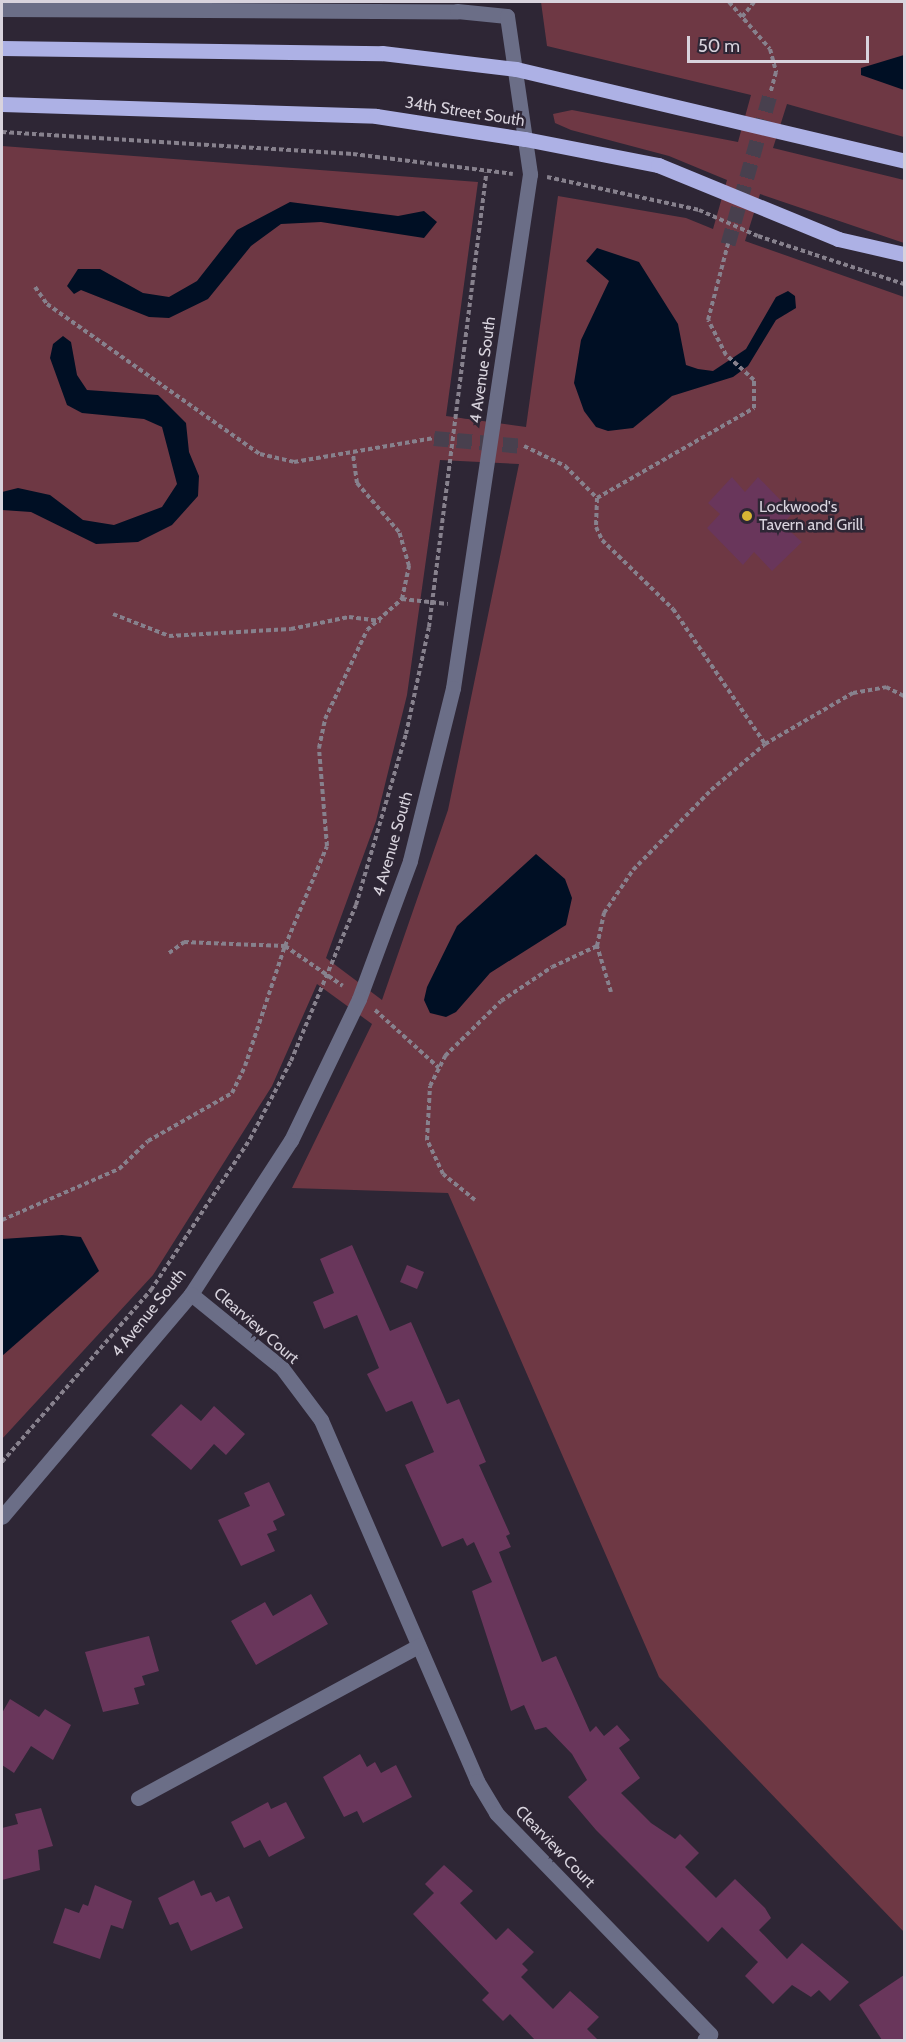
<!DOCTYPE html>
<html>
<head>
<meta charset="utf-8">
<style>
	body { margin:0 }
	#map { position:relative; width:906px; height:2042px; overflow:hidden; background:#2e2635; font-family:Cabin,sans-serif }
	div>[style] { position:absolute }
	.green>* { inset:0; background:#6e3844 }
	.water>* { inset:0; background:#000f24 }
	.building>* { inset:0; background:#69365b }
	.minor-tunnel>* { height:15px; margin-top:-7.5px; transform-origin:0; background:repeating-linear-gradient(90deg,#48404e 0 15px,transparent 0 23px) }
	.path>* { height:4px; margin-top:-2px; transform-origin:0; background:repeating-linear-gradient(90deg,#87818d 0 4.5px,transparent 0 7.5px) }
	.minor>* { height:15px; margin:-7.5px; padding:0 7.5px; transform-origin:7.5px; border-radius:7.5px; background:#6b6e87 }
	.major>* { height:15px; margin:-7.5px; padding:0 7.5px; transform-origin:7.5px; border-radius:7.5px; background:#adb1e5 }
	.dots>* { width:16px; height:16px; translate:-50% -50%; box-sizing:border-box; border:3px solid #2e2635; border-radius:50% }
	span { translate:-50% -50%; white-space:nowrap; text-align:center; line-height:1.15; -webkit-text-stroke:5px #2e2635; paint-order:stroke }
	.street-label { font-size:16px; color:#d8d3dd }
	.poi-label { font-size:16px; color:#d8d3dd }
	.left { translate:0 -50%; text-align:left }
	.frame { position:absolute; inset:0; border:3px solid #d8d3dd; pointer-events:none }
	.scale { position:absolute; left:687px; top:36px; width:182px; height:27px; box-sizing:border-box; border:3px solid #d8d3dd; border-top:0; padding-left:8px; font-size:18px; line-height:21px; white-space:nowrap; color:#d8d3dd; -webkit-text-stroke:4px #2e2635; paint-order:stroke }
</style>
</head>
<body>
<div id="map">
	<div class="green">
		<div style="clip-path:polygon(207px 2px,408px 2px,388px 3px)"></div>
		<div style="clip-path:polygon(evenodd,541px 2px,904px 2px,904px 137px,787px 104px,773px 148px,904px 180px,904px 243px,760px 194px,745px 241px,904px 297px,904px 1932px,659px 1677px,448px 1193px,292px 1188px,372px 1024px,317px 984px,272px 1086px,153px 1275px,2px 1439px,2px 146px,478px 182px,446px 416px,526px 427px,558px 196px,686px 218px,713px 229px,727px 180px,669px 156px,571px 130px,555px 123px,553px 114px,572px 110px,738px 142px,751px 95px,547px 46px,541px 2px,440px 460px,519px 464px,448px 810px,382px 1000px,326px 958px,376px 821px,407px 695px,440px 460px)"></div>
	</div>
	<div class="water">
		<div style="clip-path:polygon(904px 55px,904px 90px,861px 75px,861px 68px)"></div>
		<div style="clip-path:polygon(290px 202px,398px 216px,424px 211px,437px 222px,424px 238px,321px 222px,281px 224px,251px 246px,208px 299px,169px 318px,149px 317px,81px 290px,74px 294px,67px 286px,78px 269px,100px 269px,143px 293px,169px 297px,197px 281px,237px 230px)"></div>
		<div style="clip-path:polygon(597px 248px,639px 262px,678px 324px,686px 365px,698px 369px,713px 371px,746px 349px,776px 297px,788px 291px,795px 296px,796px 308px,776px 320px,748px 366px,733px 377px,672px 396px,633px 428px,608px 431px,596px 427px,584px 411px,574px 383px,581px 340px,609px 281px,586px 261px)"></div>
		<div style="clip-path:polygon(63px 336px,71px 342px,77px 375px,87px 390px,158px 395px,186px 423px,189px 452px,199px 476px,198px 496px,172px 525px,138px 542px,96px 544px,31px 512px,2px 510px,2px 492px,18px 488px,50px 495px,83px 520px,114px 525px,162px 507px,177px 484px,162px 427px,144px 419px,82px 413px,67px 405px,50px 358px,53px 344px)"></div>
		<div style="clip-path:polygon(536px 854px,565px 879px,572px 898px,566px 925px,490px 973px,456px 1012px,446px 1017px,430px 1013px,424px 1000px,427px 987px,457px 926px)"></div>
		<div style="clip-path:polygon(62px 1235px,81px 1237px,99px 1271px,2px 1356px,2px 1239px)"></div>
	</div>
	<div class="building">
		<div style="clip-path:polygon(732px 477px,745px 492px,758px 477px,793px 513px,782px 524px,802px 542px,772px 571px,754px 552px,743px 565px,707px 528px,720px 514px,708px 503px)"></div>
		<div style="clip-path:polygon(352px 1245px,390px 1331px,411px 1322px,447px 1404px,459px 1399px,486px 1462px,479px 1465px,510px 1534px,506px 1536px,511px 1547px,499px 1552px,542px 1662px,556px 1656px,590px 1732px,596px 1726px,604px 1736px,617px 1725px,630px 1740px,619px 1748px,640px 1778px,621px 1793px,651px 1823px,675px 1839px,680px 1834px,699px 1853px,685px 1867px,716px 1898px,735px 1879px,765px 1908px,771px 1918px,759px 1930px,787px 1959px,802px 1943px,849px 1982px,830px 2001px,819px 1990px,811px 1997px,792px 1985px,773px 2004px,745px 1976px,758px 1962px,722px 1927px,708px 1942px,596px 1830px,568px 1797px,587px 1780px,572px 1754px,546px 1727px,535px 1730px,524px 1705px,511px 1711px,472px 1591px,492px 1582px,474px 1542px,467px 1546px,463px 1538px,442px 1547px,405px 1465px,434px 1452px,412px 1401px,386px 1412px,367px 1374px,379px 1368px,357px 1315px,324px 1329px,313px 1302px,334px 1293px,320px 1259px)"></div>
		<div style="clip-path:polygon(407px 1265px,424px 1272px,417px 1289px,400px 1282px)"></div>
		<div style="clip-path:polygon(181px 1404px,201px 1421px,214px 1406px,245px 1434px,226px 1455px,214px 1444px,191px 1470px,151px 1435px)"></div>
		<div style="clip-path:polygon(269px 1482px,285px 1515px,273px 1521px,277px 1530px,267px 1534px,275px 1551px,241px 1566px,218px 1520px,250px 1506px,244px 1493px)"></div>
		<div style="clip-path:polygon(311px 1594px,328px 1624px,256px 1665px,231px 1621px,265px 1602px,273px 1616px)"></div>
		<div style="clip-path:polygon(149px 1636px,159px 1671px,142px 1676px,145px 1685px,134px 1688px,139px 1704px,103px 1712px,85px 1652px)"></div>
		<div style="clip-path:polygon(10px 1699px,39px 1717px,45px 1709px,71px 1725px,53px 1760px,31px 1746px,14px 1773px,2px 1765px,2px 1713px)"></div>
		<div style="clip-path:polygon(360px 1754px,367px 1767px,375px 1762px,381px 1773px,396px 1765px,412px 1797px,363px 1823px,357px 1811px,344px 1817px,323px 1777px)"></div>
		<div style="clip-path:polygon(268px 1802px,271px 1809px,286px 1802px,305px 1838px,269px 1857px,260px 1840px,244px 1848px,231px 1822px)"></div>
		<div style="clip-path:polygon(41px 1808px,53px 1846px,38px 1850px,40px 1870px,2px 1880px,2px 1828px,18px 1824px,15px 1814px)"></div>
		<div style="clip-path:polygon(444px 1865px,473px 1891px,460px 1903px,496px 1940px,508px 1928px,534px 1952px,522px 1964px,528px 1970px,521px 1977px,553px 2009px,570px 1991px,599px 2017px,587px 2029px,598px 2040px,535px 2040px,510px 2014px,503px 2021px,482px 2000px,489px 1993px,413px 1914px,434px 1893px,425px 1884px)"></div>
		<div style="clip-path:polygon(194px 1880px,201px 1896px,211px 1892px,216px 1902px,229px 1896px,243px 1928px,191px 1951px,178px 1922px,170px 1925px,158px 1898px)"></div>
		<div style="clip-path:polygon(95px 1885px,132px 1901px,123px 1929px,111px 1925px,100px 1959px,53px 1943px,65px 1908px,79px 1913px,83px 1904px,88px 1906px)"></div>
		<div style="clip-path:polygon(904px 1975px,904px 2040px,882px 2040px,859px 2005px)"></div>
	</div>
	<div class="minor-tunnel">
		<div style="left:728px;top:244px;width:159px;rotate:-74.3deg"></div>
		<div style="left:434px;top:438px;width:90px;rotate:5.1deg"></div>
	</div>
	<div class="path">
		<div style="left:729px;top:2px;width:62px;rotate:48.9deg"></div>
		<div style="left:770px;top:49px;width:24px;rotate:75deg"></div>
		<div style="left:776px;top:72px;width:20px;rotate:105deg"></div>
		<div style="left:742px;top:17px;width:19px;rotate:-51deg"></div>
		<div style="left:2px;top:132px;width:352px;rotate:3.6deg"></div>
		<div style="left:353px;top:154px;width:161px;rotate:7.1deg"></div>
		<div style="left:547px;top:177px;width:156px;rotate:12.2deg"></div>
		<div style="left:699px;top:210px;width:64px;rotate:23.8deg"></div>
		<div style="left:758px;top:236px;width:154px;rotate:18.2deg"></div>
		<div style="left:35px;top:287px;width:21px;rotate:55deg"></div>
		<div style="left:47px;top:304px;width:261px;rotate:35.2deg"></div>
		<div style="left:260px;top:454px;width:35px;rotate:13deg"></div>
		<div style="left:294px;top:462px;width:142px;rotate:-9.7deg"></div>
		<div style="left:524px;top:446px;width:46px;rotate:26deg"></div>
		<div style="left:565px;top:466px;width:45px;rotate:45deg"></div>
		<div style="left:597px;top:498px;width:181px;rotate:-29.8deg"></div>
		<div style="left:754px;top:408px;width:28px;rotate:-90deg"></div>
		<div style="left:754px;top:380px;width:38px;rotate:-138deg"></div>
		<div style="left:726px;top:355px;width:39px;rotate:-117deg"></div>
		<div style="left:708px;top:320px;width:79px;rotate:-75.3deg"></div>
		<div style="left:597px;top:498px;width:29px;rotate:92deg"></div>
		<div style="left:596px;top:527px;width:14px;rotate:65deg"></div>
		<div style="left:602px;top:540px;width:99px;rotate:44.2deg"></div>
		<div style="left:673px;top:609px;width:163px;rotate:55.7deg"></div>
		<div style="left:402px;top:599px;width:46px;rotate:6.2deg"></div>
		<div style="left:113px;top:614px;width:60px;rotate:21.4deg"></div>
		<div style="left:169px;top:636px;width:122px;rotate:-3.3deg"></div>
		<div style="left:291px;top:629px;width:59px;rotate:-11.7deg"></div>
		<div style="left:349px;top:617px;width:32px;rotate:7deg"></div>
		<div style="left:169px;top:953px;width:19px;rotate:-36deg"></div>
		<div style="left:184px;top:942px;width:101px;rotate:2.3deg"></div>
		<div style="left:285px;top:946px;width:70px;rotate:34.6deg"></div>
		<div style="left:611px;top:992px;width:48px;rotate:-106.9deg"></div>
		<div style="left:597px;top:946px;width:34px;rotate:-78deg"></div>
		<div style="left:604px;top:913px;width:52px;rotate:-56deg"></div>
		<div style="left:633px;top:870px;width:112px;rotate:-45.7deg"></div>
		<div style="left:711px;top:790px;width:71px;rotate:-40.4deg"></div>
		<div style="left:765px;top:744px;width:102px;rotate:-30.1deg"></div>
		<div style="left:853px;top:693px;width:34px;rotate:-10deg"></div>
		<div style="left:886px;top:687px;width:20px;rotate:27deg"></div>
		<div style="left:375px;top:1010px;width:86px;rotate:42.2deg"></div>
		<div style="left:475px;top:1200px;width:41px;rotate:-140.9deg"></div>
		<div style="left:443px;top:1174px;width:38px;rotate:-115deg"></div>
		<div style="left:427px;top:1140px;width:54px;rotate:-86.8deg"></div>
		<div style="left:430px;top:1086px;width:34px;rotate:-63deg"></div>
		<div style="left:445px;top:1056px;width:78px;rotate:-44.5deg"></div>
		<div style="left:501px;top:1001px;width:61px;rotate:-33.7deg"></div>
		<div style="left:552px;top:967px;width:50px;rotate:-25deg"></div>
		<div style="left:2px;top:1220px;width:128px;rotate:-23.6deg"></div>
		<div style="left:119px;top:1169px;width:40px;rotate:-44deg"></div>
		<div style="left:148px;top:1141px;width:97px;rotate:-29.7deg"></div>
		<div style="left:232px;top:1093px;width:30px;rotate:-64deg"></div>
		<div style="left:245px;top:1066px;width:126px;rotate:-71.6deg"></div>
		<div style="left:285px;top:946px;width:108px;rotate:-67.2deg"></div>
		<div style="left:327px;top:846px;width:98px;rotate:-94.7deg"></div>
		<div style="left:319px;top:748px;width:30px;rotate:-78deg"></div>
		<div style="left:325px;top:719px;width:98px;rotate:-64.7deg"></div>
		<div style="left:367px;top:630px;width:47px;rotate:-41.5deg"></div>
		<div style="left:402px;top:599px;width:34px;rotate:-78deg"></div>
		<div style="left:409px;top:566px;width:35px;rotate:-106deg"></div>
		<div style="left:399px;top:532px;width:65px;rotate:-130.6deg"></div>
		<div style="left:357px;top:483px;width:28px;rotate:-98deg"></div>
		<div style="left:2px;top:1462px;width:228px;rotate:-49.1deg"></div>
		<div style="left:151px;top:1290px;width:181px;rotate:-56.7deg"></div>
		<div style="left:250px;top:1139px;width:88px;rotate:-62.3deg"></div>
		<div style="left:291px;top:1061px;width:169px;rotate:-67.4deg"></div>
		<div style="left:356px;top:905px;width:178px;rotate:-73.7deg"></div>
		<div style="left:406px;top:734px;width:109px;rotate:-77.9deg"></div>
		<div style="left:429px;top:627px;width:458px;rotate:-82.8deg"></div>
	</div>
	<div class="minor">
		<div style="left:2px;top:9px;width:455px;rotate:0.3deg"></div>
		<div style="left:457px;top:11px;width:50px;rotate:5.7deg"></div>
		<div style="left:507px;top:16px;width:160px;rotate:81.7deg"></div>
		<div style="left:530px;top:174px;width:520px;rotate:98.52deg"></div>
		<div style="left:453px;top:688px;width:178px;rotate:104deg"></div>
		<div style="left:410px;top:861px;width:147px;rotate:110.3deg"></div>
		<div style="left:359px;top:999px;width:157px;rotate:115.7deg"></div>
		<div style="left:291px;top:1140px;width:184px;rotate:123deg"></div>
		<div style="left:191px;top:1294px;width:292px;rotate:130.3deg"></div>
		<div style="left:191px;top:1294px;width:117px;rotate:39.1deg"></div>
		<div style="left:282px;top:1368px;width:65px;rotate:53.1deg"></div>
		<div style="left:321px;top:1420px;width:393px;rotate:66.6deg"></div>
		<div style="left:477px;top:1781px;width:37px;rotate:59deg"></div>
		<div style="left:496px;top:1813px;width:308px;rotate:45.9deg"></div>
		<div style="left:710px;top:2034px;width:8px;rotate:135deg"></div>
		<div style="left:138px;top:1798px;width:319px;rotate:-28.5deg"></div>
	</div>
	<div class="major">
		<div style="left:2px;top:48px;width:380px;rotate:0.8deg"></div>
		<div style="left:382px;top:53px;width:135px;rotate:6.8deg"></div>
		<div style="left:516px;top:69px;width:399px;rotate:13.3deg"></div>
		<div style="left:2px;top:104px;width:374px;rotate:1.8deg"></div>
		<div style="left:376px;top:116px;width:151px;rotate:8.8deg"></div>
		<div style="left:525px;top:139px;width:136px;rotate:11.1deg"></div>
		<div style="left:658px;top:165px;width:195px;rotate:22.3deg"></div>
		<div style="left:838px;top:239px;width:68px;rotate:12.8deg"></div>
	</div>
	<div class="dots">
		<div style="left:747px;top:516px;background:#d7b434"></div>
	</div>
	<div class="street-label">
		<span style="left:465px;top:112px;rotate:9deg">34th Street South</span>
		<span style="left:483px;top:370px;rotate:-82deg">4 Avenue South</span>
		<span style="left:393px;top:844px;rotate:-74deg">4 Avenue South</span>
		<span style="left:149px;top:1313px;rotate:-51deg">4 Avenue South</span>
		<span style="left:256px;top:1326px;rotate:41deg">Clearview Court</span>
		<span style="left:555px;top:1847px;rotate:46deg">Clearview Court</span>
	</div>
	<div class="poi-label">
		<span class="left" style="left:759px;top:516px">Lockwood's<br>Tavern and Grill</span>
	</div>
	<div class="frame"></div>
	<div class="scale">50 m</div>
</div>
</body>
</html>
